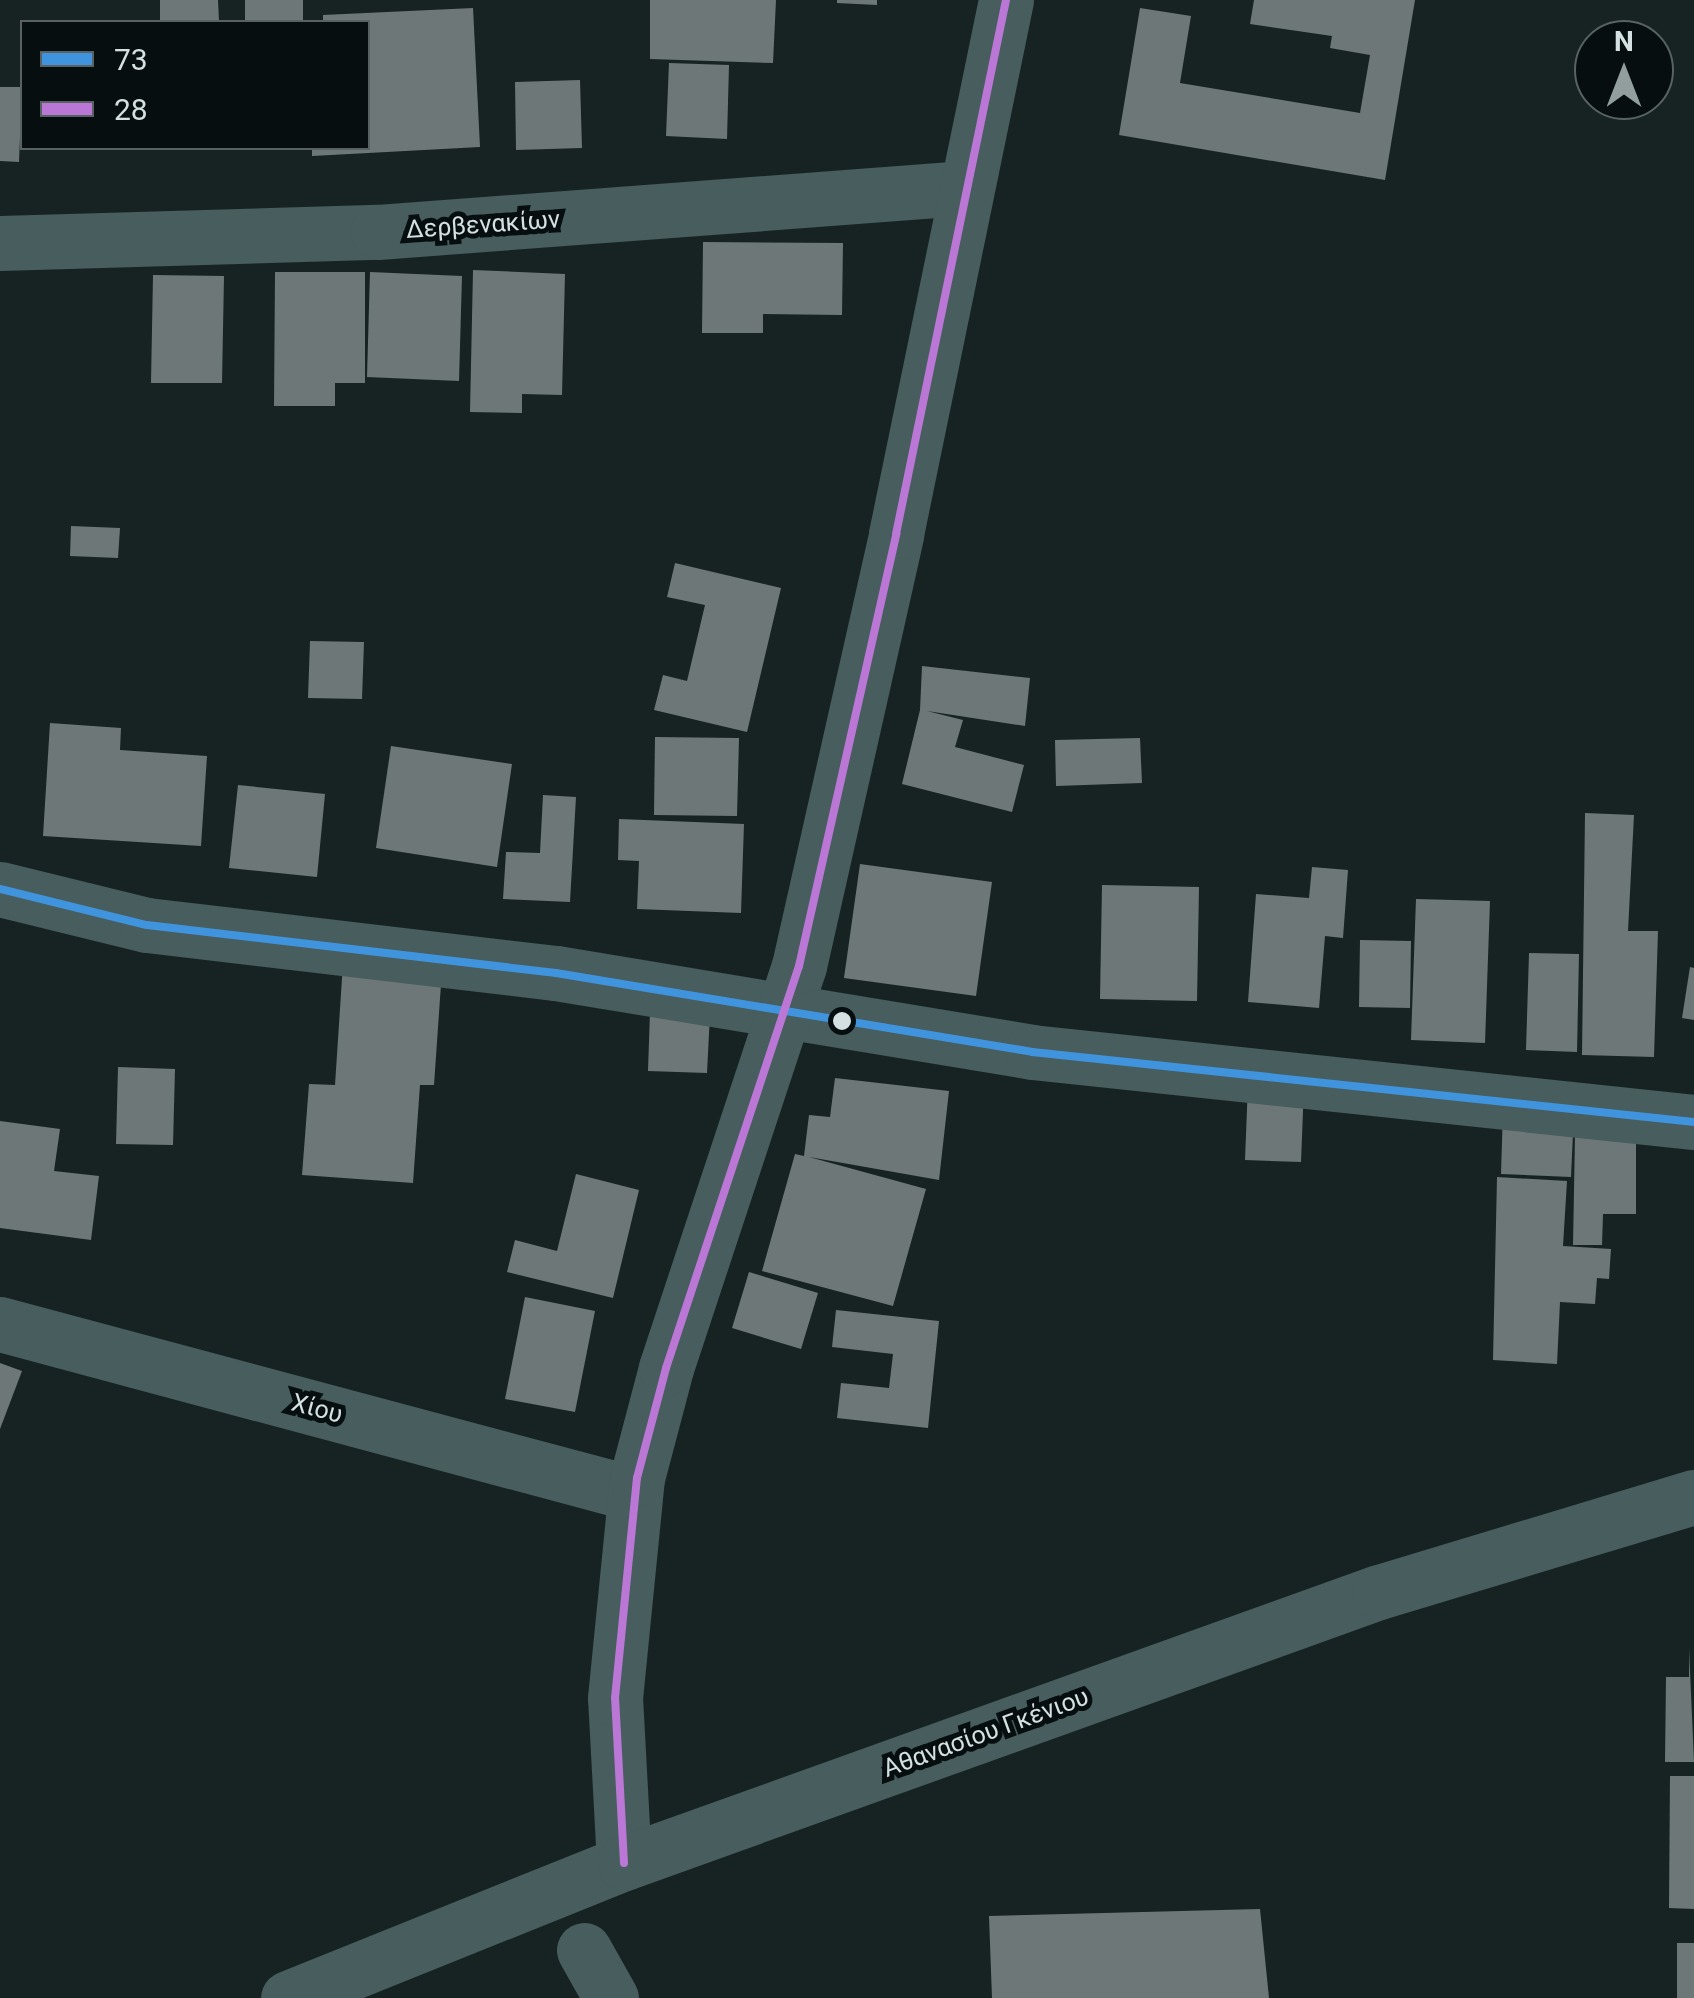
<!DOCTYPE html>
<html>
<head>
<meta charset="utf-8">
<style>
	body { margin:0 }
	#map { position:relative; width:1694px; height:1998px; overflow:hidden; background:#172323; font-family:Roboto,sans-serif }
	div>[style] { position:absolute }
	.building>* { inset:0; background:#6d7778 }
	.minor>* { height:55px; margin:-27.5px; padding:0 27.5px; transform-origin:27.5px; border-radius:27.5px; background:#475d5e }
	.bus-1>* { height:8px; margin:-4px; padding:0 4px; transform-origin:4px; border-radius:4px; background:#4094de }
	.bus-2>* { height:8px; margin:-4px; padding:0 4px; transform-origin:4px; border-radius:4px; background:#ba77d6 }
	.dots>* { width:28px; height:28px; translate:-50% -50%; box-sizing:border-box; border:5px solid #060e0f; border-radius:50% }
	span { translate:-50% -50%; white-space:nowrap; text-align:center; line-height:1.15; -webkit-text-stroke:10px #060e0f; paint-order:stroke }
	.street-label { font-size:25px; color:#d4e0e1 }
	.legend { position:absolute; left:20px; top:20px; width:350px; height:130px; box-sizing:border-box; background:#060e0f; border:2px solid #586263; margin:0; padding:12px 18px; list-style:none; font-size:30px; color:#d4e0e1 }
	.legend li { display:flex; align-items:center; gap:20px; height:50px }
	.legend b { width:50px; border:2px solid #586263 }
	.north { position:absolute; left:1574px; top:20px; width:100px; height:100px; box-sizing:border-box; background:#060e0f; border:2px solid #586263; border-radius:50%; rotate:0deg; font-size:28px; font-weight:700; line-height:40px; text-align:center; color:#d4e0e1 }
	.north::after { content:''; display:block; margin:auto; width:35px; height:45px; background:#929e9e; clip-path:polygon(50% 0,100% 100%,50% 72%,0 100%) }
</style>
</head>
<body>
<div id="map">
	<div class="building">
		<div style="clip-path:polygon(160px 0,218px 0,219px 22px,160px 22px)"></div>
		<div style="clip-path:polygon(245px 0,303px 0,303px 22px,245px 22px)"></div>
		<div style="clip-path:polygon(650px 0,776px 0,773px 63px,650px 59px)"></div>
		<div style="clip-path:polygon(837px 0,877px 0,877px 5px,837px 3px)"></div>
		<div style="clip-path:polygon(1254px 0,1415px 0,1385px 180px,1119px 135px,1140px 8px,1191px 16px,1180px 83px,1360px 113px,1370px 55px,1330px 48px,1332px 36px,1250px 24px)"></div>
		<div style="clip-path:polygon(473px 8px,480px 147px,312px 156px,312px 148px,368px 148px,368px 22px,323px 22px,323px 15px)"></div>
		<div style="clip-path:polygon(669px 63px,729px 65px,727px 139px,666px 136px)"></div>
		<div style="clip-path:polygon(580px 80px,582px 148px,516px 150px,515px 82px)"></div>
		<div style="clip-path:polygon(0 87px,22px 87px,19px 162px,0 161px)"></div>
		<div style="clip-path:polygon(703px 242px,843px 243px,842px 315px,763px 314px,763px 333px,702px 333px)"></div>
		<div style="clip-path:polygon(473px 270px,565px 274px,562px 395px,522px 394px,522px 413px,470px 412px)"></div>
		<div style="clip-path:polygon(275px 272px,365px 272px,365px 383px,335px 383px,335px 406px,274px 406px)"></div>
		<div style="clip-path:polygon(370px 272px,462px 276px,459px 381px,367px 377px)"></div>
		<div style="clip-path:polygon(153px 275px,224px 276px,222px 383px,151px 383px)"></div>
		<div style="clip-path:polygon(71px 526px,120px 528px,118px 558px,70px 556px)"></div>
		<div style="clip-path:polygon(675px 563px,781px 588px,747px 732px,654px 710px,663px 675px,687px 681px,705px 605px,667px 597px)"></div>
		<div style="clip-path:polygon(310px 641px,364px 642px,362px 699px,308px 698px)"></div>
		<div style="clip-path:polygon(922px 666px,1030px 678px,1025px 726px,927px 711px,963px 720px,955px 747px,1024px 765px,1012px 812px,902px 784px,920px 710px)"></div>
		<div style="clip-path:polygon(50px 723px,121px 728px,120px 750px,207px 756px,201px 846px,43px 836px)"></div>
		<div style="clip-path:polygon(655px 737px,739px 738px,737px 816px,654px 815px)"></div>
		<div style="clip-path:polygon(1140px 738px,1142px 783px,1056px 786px,1055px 740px)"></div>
		<div style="clip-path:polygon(391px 746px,512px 764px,497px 867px,376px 848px)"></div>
		<div style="clip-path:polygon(238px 785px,325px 794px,317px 877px,229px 868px)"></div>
		<div style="clip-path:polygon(543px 795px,576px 797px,570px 902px,503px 899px,506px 852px,540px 853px)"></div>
		<div style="clip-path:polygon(1585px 813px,1634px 815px,1628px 931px,1658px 931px,1654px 1057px,1582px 1055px)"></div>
		<div style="clip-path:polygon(619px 819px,744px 824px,741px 913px,637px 909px,639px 861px,618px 860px)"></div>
		<div style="clip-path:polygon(860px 864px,992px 882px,976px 996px,844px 978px)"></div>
		<div style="clip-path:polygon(1312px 867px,1348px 870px,1343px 938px,1325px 936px,1319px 1008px,1248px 1002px,1256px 894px,1309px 898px)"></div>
		<div style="clip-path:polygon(1102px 885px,1199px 887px,1197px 1001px,1100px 999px)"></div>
		<div style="clip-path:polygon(1416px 899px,1490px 901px,1485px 1043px,1411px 1040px)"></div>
		<div style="clip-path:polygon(1360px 940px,1411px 941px,1410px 1008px,1359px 1007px)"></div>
		<div style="clip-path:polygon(1529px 953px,1579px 954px,1577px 1052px,1526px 1050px)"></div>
		<div style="clip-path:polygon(343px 963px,442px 970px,434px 1085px,420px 1085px,413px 1183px,302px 1175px,309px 1084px,335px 1085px)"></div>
		<div style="clip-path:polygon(1690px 967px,1694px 968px,1694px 1020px,1682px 1018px)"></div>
		<div style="clip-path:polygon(650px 1012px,710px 1014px,707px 1073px,648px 1071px)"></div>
		<div style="clip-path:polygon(118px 1067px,175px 1069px,173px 1145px,116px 1144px)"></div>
		<div style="clip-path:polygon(835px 1078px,949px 1091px,939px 1180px,809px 1157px,926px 1189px,893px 1306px,762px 1271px,795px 1154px,804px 1156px,809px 1115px,830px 1117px)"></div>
		<div style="clip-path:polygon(1248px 1084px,1304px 1085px,1301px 1162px,1245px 1160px)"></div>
		<div style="clip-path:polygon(1503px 1109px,1574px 1111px,1571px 1177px,1501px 1174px)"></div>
		<div style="clip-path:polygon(0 1121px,60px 1129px,54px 1171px,99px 1176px,91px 1240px,0 1228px)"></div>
		<div style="clip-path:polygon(1575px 1135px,1636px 1136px,1636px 1214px,1603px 1214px,1602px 1245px,1573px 1245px)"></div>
		<div style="clip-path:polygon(576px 1174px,639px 1190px,613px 1298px,507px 1272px,515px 1240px,557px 1251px)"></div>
		<div style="clip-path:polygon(1497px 1177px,1567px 1181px,1563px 1246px,1611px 1249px,1609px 1279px,1597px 1278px,1595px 1304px,1560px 1302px,1557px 1364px,1493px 1360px)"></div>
		<div style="clip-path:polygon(749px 1272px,818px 1293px,801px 1349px,732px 1328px)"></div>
		<div style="clip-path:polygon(525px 1297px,595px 1311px,575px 1412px,505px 1399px)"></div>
		<div style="clip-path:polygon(836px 1310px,939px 1321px,928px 1428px,837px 1418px,841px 1383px,889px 1388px,893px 1354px,832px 1347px)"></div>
		<div style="clip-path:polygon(0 1363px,22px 1371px,0 1429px)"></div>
		<div style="clip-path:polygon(1689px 1648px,1694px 1762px,1665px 1762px,1666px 1677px,1689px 1677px)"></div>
		<div style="clip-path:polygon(1670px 1776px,1694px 1776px,1694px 1909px,1669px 1908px)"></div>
		<div style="clip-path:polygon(1260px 1909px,1269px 1998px,992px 1998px,989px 1916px)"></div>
		<div style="clip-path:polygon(1677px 1943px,1694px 1943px,1694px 1998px,1677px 1998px)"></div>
	</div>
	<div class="minor">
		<div style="left:0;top:243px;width:378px;rotate:-1.7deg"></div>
		<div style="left:378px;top:232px;width:589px;rotate:-4.29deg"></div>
		<div style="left:0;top:889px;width:151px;rotate:13.8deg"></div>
		<div style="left:147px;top:925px;width:412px;rotate:6.7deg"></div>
		<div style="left:556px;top:973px;width:483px;rotate:9.4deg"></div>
		<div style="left:1032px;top:1052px;width:666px;rotate:6.04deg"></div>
		<div style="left:0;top:1324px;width:657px;rotate:14.99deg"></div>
		<div style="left:624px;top:1863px;width:165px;rotate:-93.1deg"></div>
		<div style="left:615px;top:1698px;width:221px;rotate:-84.3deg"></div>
		<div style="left:637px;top:1478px;width:114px;rotate:-75.2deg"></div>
		<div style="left:666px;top:1368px;width:423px;rotate:-71.7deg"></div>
		<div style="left:799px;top:966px;width:443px;rotate:-77.3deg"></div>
		<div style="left:896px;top:534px;width:545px;rotate:-78.36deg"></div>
		<div style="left:584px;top:1950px;width:55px;rotate:60.6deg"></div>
		<div style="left:288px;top:1998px;width:362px;rotate:-21.9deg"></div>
		<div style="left:624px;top:1863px;width:802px;rotate:-19.75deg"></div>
		<div style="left:1379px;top:1592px;width:329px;rotate:-16.8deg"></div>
	</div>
	<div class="bus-1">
		<div style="left:0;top:889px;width:151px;rotate:13.8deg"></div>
		<div style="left:147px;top:925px;width:412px;rotate:6.7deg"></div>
		<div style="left:556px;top:973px;width:483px;rotate:9.4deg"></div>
		<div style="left:1032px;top:1052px;width:666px;rotate:6.04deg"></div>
	</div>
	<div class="bus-2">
		<div style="left:624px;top:1863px;width:165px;rotate:-93.1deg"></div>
		<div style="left:615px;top:1698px;width:221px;rotate:-84.3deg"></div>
		<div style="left:637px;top:1478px;width:114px;rotate:-75.2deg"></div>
		<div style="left:666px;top:1368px;width:423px;rotate:-71.7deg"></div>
		<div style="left:799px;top:966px;width:443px;rotate:-77.3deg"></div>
		<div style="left:896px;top:534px;width:545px;rotate:-78.36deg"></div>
	</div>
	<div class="dots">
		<div style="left:842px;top:1021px;background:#d4e0e1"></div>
	</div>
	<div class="street-label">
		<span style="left:483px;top:225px;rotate:-4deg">Δερβενακίων</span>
		<span style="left:317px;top:1409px;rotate:15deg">Χίου</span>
		<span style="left:986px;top:1733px;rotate:-20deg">Αθανασίου Γκένιου</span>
	</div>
	<ul class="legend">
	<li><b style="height:12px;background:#4094de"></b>73</li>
	<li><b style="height:12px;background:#ba77d6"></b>28</li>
	</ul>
	<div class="north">N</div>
</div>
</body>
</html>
